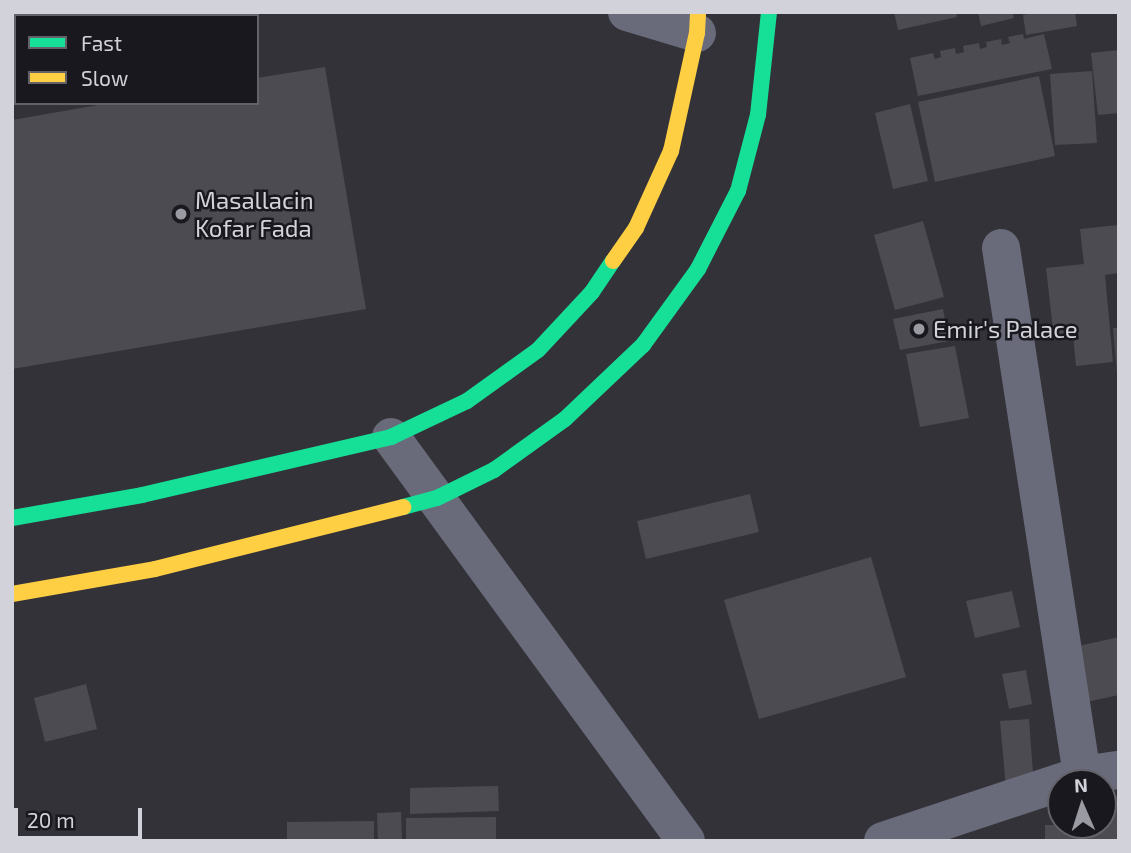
<!DOCTYPE html>
<html>
<head>
<meta charset="utf-8">
<style>
	body { margin:0 }
	#map { position:relative; width:1131px; height:853px; overflow:hidden; background:#333239; font-family:"Exo 2",sans-serif }
	div>[style] { position:absolute }
	.building>* { inset:0; background:#4c4b51 }
	.street>* { height:38px; margin:-19px; padding:0 19px; transform-origin:19px; border-radius:19px; background:#696b7a }
	.fast>* { height:16px; margin:-8px; padding:0 8px; transform-origin:8px; border-radius:8px; background:#16e098 }
	.slow>* { height:16px; margin:-8px; padding:0 8px; transform-origin:8px; border-radius:8px; background:#ffcf43 }
	.dots>* { width:19px; height:19px; translate:-50% -50%; box-sizing:border-box; border:4px solid #19181e; border-radius:50% }
	span { translate:-50% -50%; white-space:nowrap; text-align:center; line-height:1.15; -webkit-text-stroke:5px #19181e; paint-order:stroke }
	.poi-label { font-size:24px; color:#d2d2da }
	.left { translate:0 -50%; text-align:left }
	.frame { position:absolute; inset:0; border:14px solid #d2d2da; pointer-events:none }
	.legend { position:absolute; left:14px; top:14px; width:245px; height:91px; box-sizing:border-box; background:#19181e; border:2px solid #636269; margin:0; padding:9px 12px; list-style:none; font-size:21px; color:#d2d2da }
	.legend li { display:flex; align-items:center; gap:14px; height:35px }
	.legend b { width:35px; border:2px solid #636269 }
	.north { position:absolute; left:1047px; top:769px; width:70px; height:70px; box-sizing:border-box; background:#19181e; border:2px solid #636269; border-radius:50%; rotate:357deg; font-size:19px; font-weight:700; line-height:28px; text-align:center; color:#d2d2da }
	.north::after { content:''; display:block; margin:auto; width:24px; height:32px; background:#9a9aa2; clip-path:polygon(50% 0,100% 100%,50% 72%,0 100%) }
	.scale { position:absolute; left:14px; top:808px; width:128px; height:32px; box-sizing:border-box; border:4px solid #d2d2da; border-top:0; padding-left:9px; font-size:21px; line-height:24px; white-space:nowrap; color:#d2d2da; -webkit-text-stroke:5px #19181e; paint-order:stroke }
</style>
</head>
<body>
<div id="map">
	<div class="building">
		<div style="clip-path:polygon(894px 12px,956px 12px,957px 17px,898px 30px)"></div>
		<div style="clip-path:polygon(978px 12px,1012px 12px,1014px 18px,981px 26px)"></div>
		<div style="clip-path:polygon(1038px 12px,1075px 12px,1077px 26px,1026px 35px,1023px 15px)"></div>
		<div style="clip-path:polygon(1023px 34px,1024px 39px,1044px 34px,1052px 69px,918px 96px,910px 58px,933px 53px,935px 59px,941px 57px,940px 51px,955px 48px,956px 54px,964px 52px,963px 46px,979px 43px,980px 49px,987px 47px,986px 42px,1001px 39px,1002px 45px,1010px 43px,1008px 37px)"></div>
		<div style="clip-path:polygon(1119px 50px,1119px 113px,1098px 115px,1091px 53px)"></div>
		<div style="clip-path:polygon(325px 67px,366px 309px,12px 369px,12px 120px,110px 103px,257px 103px,257px 78px)"></div>
		<div style="clip-path:polygon(1092px 71px,1097px 143px,1055px 145px,1050px 74px)"></div>
		<div style="clip-path:polygon(1039px 76px,1055px 156px,935px 182px,918px 102px)"></div>
		<div style="clip-path:polygon(910px 104px,928px 181px,893px 189px,875px 113px)"></div>
		<div style="clip-path:polygon(923px 221px,944px 297px,895px 310px,874px 235px)"></div>
		<div style="clip-path:polygon(1118px 225px,1119px 273px,1105px 275px,1113px 362px,1076px 366px,1073px 336px,1054px 338px,1046px 268px,1084px 264px,1080px 229px)"></div>
		<div style="clip-path:polygon(943px 309px,949px 341px,900px 350px,893px 319px)"></div>
		<div style="clip-path:polygon(1113px 328px,1119px 328px,1119px 374px,1117px 374px)"></div>
		<div style="clip-path:polygon(955px 346px,969px 418px,920px 427px,906px 354px)"></div>
		<div style="clip-path:polygon(750px 494px,759px 532px,646px 559px,637px 521px)"></div>
		<div style="clip-path:polygon(871px 557px,906px 677px,759px 719px,724px 600px)"></div>
		<div style="clip-path:polygon(1012px 591px,1020px 627px,975px 638px,966px 601px)"></div>
		<div style="clip-path:polygon(1119px 637px,1119px 695px,1077px 704px,1065px 649px)"></div>
		<div style="clip-path:polygon(1026px 670px,1032px 704px,1009px 709px,1002px 674px)"></div>
		<div style="clip-path:polygon(86px 684px,97px 729px,45px 742px,34px 698px)"></div>
		<div style="clip-path:polygon(1029px 719px,1034px 786px,1006px 788px,1000px 721px)"></div>
		<div style="clip-path:polygon(498px 786px,499px 811px,410px 814px,410px 788px)"></div>
		<div style="clip-path:polygon(1119px 796px,1119px 841px,1045px 841px,1045px 825px,1103px 825px,1103px 797px)"></div>
		<div style="clip-path:polygon(401px 812px,402px 841px,378px 841px,377px 813px)"></div>
		<div style="clip-path:polygon(496px 817px,496px 841px,406px 841px,406px 818px)"></div>
		<div style="clip-path:polygon(374px 821px,374px 841px,287px 841px,287px 822px)"></div>
	</div>
	<div class="street">
		<div style="left:627px;top:12px;width:73px;rotate:16.7deg"></div>
		<div style="left:107px;top:16px;width:23px;rotate:-10deg"></div>
		<div style="left:12px;top:30px;width:4px;rotate:-14deg"></div>
		<div style="left:1001px;top:248px;width:533px;rotate:81.26deg"></div>
		<div style="left:391px;top:437px;width:500px;rotate:53.86deg"></div>
		<div style="left:883px;top:841px;width:210px;rotate:-18.3deg"></div>
		<div style="left:1082px;top:775px;width:37px;rotate:-8deg"></div>
	</div>
	<div class="fast">
		<div style="left:403px;top:507px;width:35px;rotate:-15deg"></div>
		<div style="left:437px;top:498px;width:64px;rotate:-26.2deg"></div>
		<div style="left:494px;top:470px;width:87px;rotate:-35.7deg"></div>
		<div style="left:565px;top:419px;width:108px;rotate:-43.5deg"></div>
		<div style="left:643px;top:345px;width:94px;rotate:-54.1deg"></div>
		<div style="left:698px;top:269px;width:88px;rotate:-62.9deg"></div>
		<div style="left:738px;top:191px;width:79px;rotate:-75.3deg"></div>
		<div style="left:758px;top:115px;width:104px;rotate:-83.9deg"></div>
		<div style="left:12px;top:518px;width:132px;rotate:-10deg"></div>
		<div style="left:142px;top:495px;width:256px;rotate:-13.1deg"></div>
		<div style="left:391px;top:437px;width:84px;rotate:-25.3deg"></div>
		<div style="left:467px;top:401px;width:87px;rotate:-35.7deg"></div>
		<div style="left:538px;top:350px;width:79px;rotate:-47deg"></div>
		<div style="left:592px;top:292px;width:37px;rotate:-56deg"></div>
	</div>
	<div class="slow">
		<div style="left:613px;top:261px;width:40px;rotate:-55.1deg"></div>
		<div style="left:636px;top:228px;width:85px;rotate:-65.6deg"></div>
		<div style="left:671px;top:151px;width:121px;rotate:-77.6deg"></div>
		<div style="left:697px;top:33px;width:21px;rotate:-87deg"></div>
		<div style="left:12px;top:594px;width:145px;rotate:-9.9deg"></div>
		<div style="left:155px;top:569px;width:256px;rotate:-14deg"></div>
	</div>
	<div class="dots">
		<div style="left:181px;top:214px;background:#9a9aa2"></div>
		<div style="left:919px;top:329px;background:#9a9aa2"></div>
	</div>
	<div class="poi-label">
		<span class="left" style="left:195px;top:214px">Masallacin<br>Kofar Fada</span>
		<span class="left" style="left:933px;top:329px">Emir's Palace</span>
	</div>
	<div class="frame"></div>
	<ul class="legend">
	<li><b style="height:9px;background:#16e098"></b>Fast</li>
	<li><b style="height:9px;background:#ffcf43"></b>Slow</li>
	</ul>
	<div class="north">N</div>
	<div class="scale">20 m</div>
</div>
</body>
</html>
